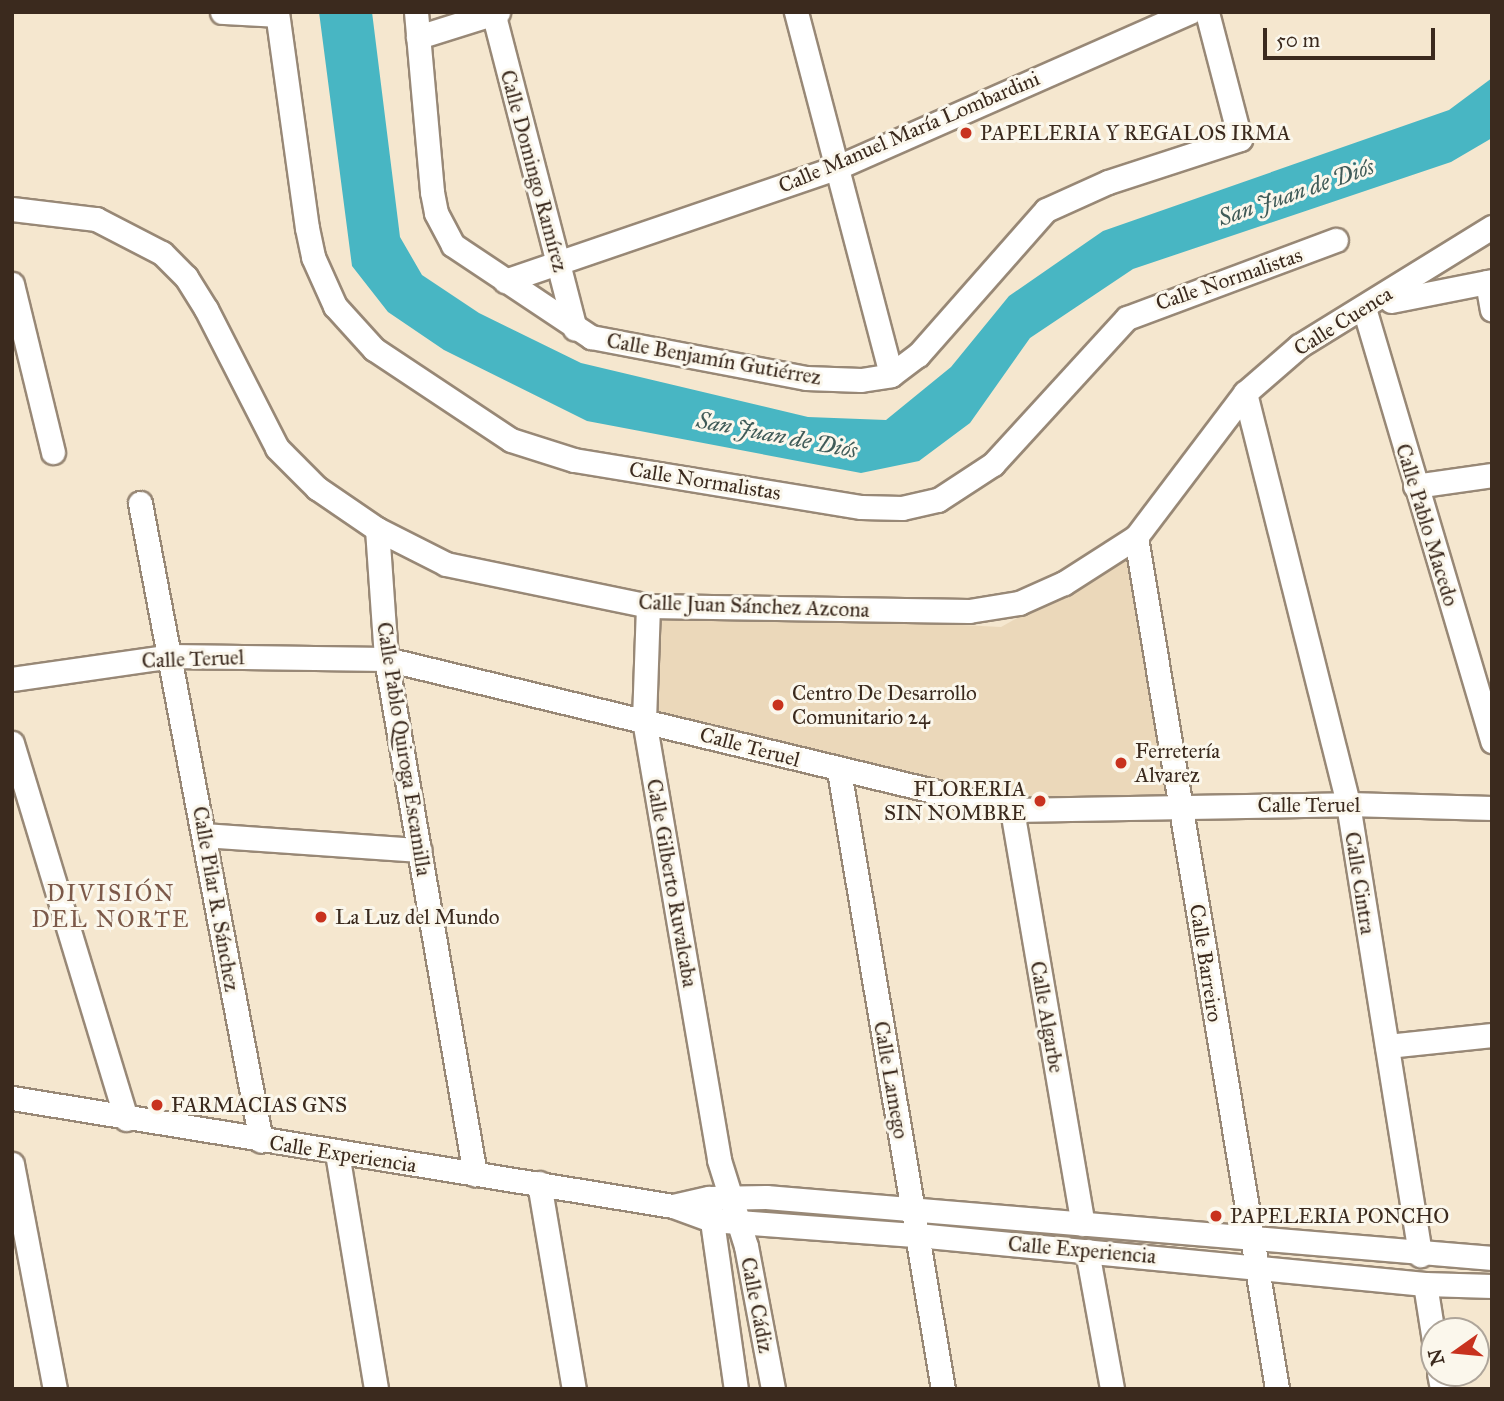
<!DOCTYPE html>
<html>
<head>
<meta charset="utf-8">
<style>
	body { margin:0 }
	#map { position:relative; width:1504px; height:1401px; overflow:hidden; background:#f5e7cf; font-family:"IM FELL Great Primer",serif }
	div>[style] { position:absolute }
	.built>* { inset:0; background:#ebd8ba }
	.water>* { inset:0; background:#48b6c3 }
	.roads { filter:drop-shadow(2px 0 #988876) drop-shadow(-2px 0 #988876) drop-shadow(0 2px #988876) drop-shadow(0 -2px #988876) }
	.minor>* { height:23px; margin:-11.5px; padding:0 11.5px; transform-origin:11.5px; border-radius:11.5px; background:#fff }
	.dots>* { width:19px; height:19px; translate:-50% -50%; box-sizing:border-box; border:4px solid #fbf7ec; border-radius:50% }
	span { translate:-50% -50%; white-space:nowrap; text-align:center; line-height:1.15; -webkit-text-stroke:6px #fbf7ec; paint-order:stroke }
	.street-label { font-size:21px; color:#3b2a1e }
	.poi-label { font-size:21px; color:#3b2a1e }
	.left { translate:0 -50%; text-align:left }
	.right { translate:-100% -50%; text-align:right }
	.water-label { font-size:23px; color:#405b58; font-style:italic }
	.neighbourhood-label { font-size:23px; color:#7c5949; letter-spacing:2px }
	.frame { position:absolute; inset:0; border:14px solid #3b2a1e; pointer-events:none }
	.north { position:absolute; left:1420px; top:1317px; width:70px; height:70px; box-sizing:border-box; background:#fbf7ec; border:2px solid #aea59a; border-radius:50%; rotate:255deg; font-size:19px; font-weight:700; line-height:28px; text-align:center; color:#3b2a1e }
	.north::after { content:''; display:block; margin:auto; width:24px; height:32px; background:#c8321e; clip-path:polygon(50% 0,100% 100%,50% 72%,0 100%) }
	.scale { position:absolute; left:1263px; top:28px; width:172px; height:32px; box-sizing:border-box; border:4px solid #3b2a1e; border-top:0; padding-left:9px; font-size:21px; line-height:24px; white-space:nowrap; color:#3b2a1e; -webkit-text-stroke:5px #fbf7ec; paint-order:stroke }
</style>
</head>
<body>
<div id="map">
	<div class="built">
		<div style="clip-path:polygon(1132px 554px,1176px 803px,1009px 805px,645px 717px,650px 609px,1001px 627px)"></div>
	</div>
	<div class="water">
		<div style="clip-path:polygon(319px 12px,372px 12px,400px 237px,422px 275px,479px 313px,581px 363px,808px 417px,886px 420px,951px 367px,1009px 296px,1103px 231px,1449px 110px,1492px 78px,1492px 138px,1451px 162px,1133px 269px,1030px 338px,970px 423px,919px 461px,861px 473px,587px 421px,444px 350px,388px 312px,352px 266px)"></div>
	</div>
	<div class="roads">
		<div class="minor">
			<div style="left:222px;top:12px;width:55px;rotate:3.1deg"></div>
			<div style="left:277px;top:12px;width:218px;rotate:82.1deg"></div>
			<div style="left:307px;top:228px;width:30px;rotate:78deg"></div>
			<div style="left:313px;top:257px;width:54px;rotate:65.8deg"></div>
			<div style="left:335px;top:306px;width:58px;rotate:47.8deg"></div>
			<div style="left:374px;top:349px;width:164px;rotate:33.6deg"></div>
			<div style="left:511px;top:440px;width:66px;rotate:17.6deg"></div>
			<div style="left:574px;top:460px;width:291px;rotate:9.3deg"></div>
			<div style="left:861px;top:507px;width:41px;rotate:1.4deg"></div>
			<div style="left:902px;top:508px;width:37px;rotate:-13deg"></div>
			<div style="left:938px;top:500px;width:66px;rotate:-33.2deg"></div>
			<div style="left:993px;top:464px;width:198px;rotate:-47.5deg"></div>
			<div style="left:1127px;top:318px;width:223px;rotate:-20.5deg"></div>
			<div style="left:416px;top:12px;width:181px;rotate:84.9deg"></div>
			<div style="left:432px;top:192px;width:21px;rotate:79deg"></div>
			<div style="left:436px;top:213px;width:36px;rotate:62deg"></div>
			<div style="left:453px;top:245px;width:166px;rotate:33.7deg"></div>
			<div style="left:591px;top:337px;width:219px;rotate:10.8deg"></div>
			<div style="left:806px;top:378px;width:55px;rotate:2.1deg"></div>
			<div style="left:861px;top:380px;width:30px;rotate:-9deg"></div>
			<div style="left:891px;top:375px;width:34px;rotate:-37deg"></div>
			<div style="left:918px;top:355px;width:193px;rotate:-48.6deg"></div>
			<div style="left:1046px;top:210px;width:68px;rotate:-24.3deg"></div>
			<div style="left:1108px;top:182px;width:139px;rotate:-18deg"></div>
			<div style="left:1240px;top:139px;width:131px;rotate:-104.6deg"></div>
			<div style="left:493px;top:12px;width:327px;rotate:75.5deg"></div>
			<div style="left:796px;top:12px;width:375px;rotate:75.3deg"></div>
			<div style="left:418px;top:37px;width:84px;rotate:-17.4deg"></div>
			<div style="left:12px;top:209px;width:85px;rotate:6.8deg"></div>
			<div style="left:96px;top:219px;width:74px;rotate:27.3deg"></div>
			<div style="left:162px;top:253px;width:34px;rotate:45deg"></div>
			<div style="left:186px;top:277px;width:38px;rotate:58deg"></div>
			<div style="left:206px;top:309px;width:156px;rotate:62.9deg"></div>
			<div style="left:277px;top:448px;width:57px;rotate:45deg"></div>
			<div style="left:317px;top:488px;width:73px;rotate:34.3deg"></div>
			<div style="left:377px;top:529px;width:77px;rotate:26.9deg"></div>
			<div style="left:446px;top:564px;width:206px;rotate:11.7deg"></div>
			<div style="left:648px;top:606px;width:321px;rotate:0.9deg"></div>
			<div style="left:969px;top:611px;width:51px;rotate:-9.1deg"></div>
			<div style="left:1019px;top:603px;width:49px;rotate:-24deg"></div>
			<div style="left:1064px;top:583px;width:85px;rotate:-32.6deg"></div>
			<div style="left:1136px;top:537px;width:181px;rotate:-52.9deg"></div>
			<div style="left:1245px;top:393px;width:72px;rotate:-41deg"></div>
			<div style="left:1299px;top:346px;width:227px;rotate:-31.7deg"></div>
			<div style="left:505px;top:281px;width:352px;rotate:-18.9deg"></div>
			<div style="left:838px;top:167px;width:384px;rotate:-23.8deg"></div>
			<div style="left:1487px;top:282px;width:28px;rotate:80deg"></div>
			<div style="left:12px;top:284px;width:173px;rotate:76.3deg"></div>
			<div style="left:1391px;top:301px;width:103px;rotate:-11.2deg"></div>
			<div style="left:1364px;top:308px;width:452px;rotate:73.5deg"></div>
			<div style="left:1245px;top:393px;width:424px;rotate:75.9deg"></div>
			<div style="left:1348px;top:804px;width:457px;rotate:80.9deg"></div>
			<div style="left:1415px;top:486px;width:78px;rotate:-8.1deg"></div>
			<div style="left:140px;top:503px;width:649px;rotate:79.26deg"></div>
			<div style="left:377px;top:529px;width:130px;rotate:86deg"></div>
			<div style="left:386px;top:659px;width:523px;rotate:80.2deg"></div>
			<div style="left:1136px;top:537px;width:864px;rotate:80.6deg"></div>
			<div style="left:648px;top:606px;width:114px;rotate:92deg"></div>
			<div style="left:644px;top:720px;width:446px;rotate:80.3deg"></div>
			<div style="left:719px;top:1160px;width:90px;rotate:72.6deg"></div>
			<div style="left:746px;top:1246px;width:146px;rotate:79.3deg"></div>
			<div style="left:12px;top:679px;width:161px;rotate:-8.2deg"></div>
			<div style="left:171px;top:656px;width:215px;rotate:0.8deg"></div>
			<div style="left:386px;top:659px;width:644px;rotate:13.56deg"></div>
			<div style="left:1012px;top:810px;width:336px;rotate:-1deg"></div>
			<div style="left:1348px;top:804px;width:144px;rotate:1.6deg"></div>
			<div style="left:12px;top:743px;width:393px;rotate:73.1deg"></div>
			<div style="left:839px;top:771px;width:627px;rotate:80.45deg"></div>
			<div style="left:1012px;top:810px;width:420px;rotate:80.3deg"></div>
			<div style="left:204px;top:835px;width:216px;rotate:4deg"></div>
			<div style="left:1387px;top:1046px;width:106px;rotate:-6deg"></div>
			<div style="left:12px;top:1098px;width:670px;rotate:9.28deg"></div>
			<div style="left:673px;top:1206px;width:40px;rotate:20.2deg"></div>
			<div style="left:711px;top:1220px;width:207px;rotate:4.2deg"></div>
			<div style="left:917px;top:1235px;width:510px;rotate:5.51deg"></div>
			<div style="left:1425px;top:1284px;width:67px;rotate:1.7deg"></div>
			<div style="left:337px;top:1153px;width:239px;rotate:80.6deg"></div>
			<div style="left:12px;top:1164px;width:229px;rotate:79.2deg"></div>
			<div style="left:539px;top:1183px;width:209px;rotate:80.4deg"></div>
			<div style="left:673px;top:1206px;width:37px;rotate:-13deg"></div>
			<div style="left:709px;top:1198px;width:57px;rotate:-1deg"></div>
			<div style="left:766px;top:1197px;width:729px;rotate:4.8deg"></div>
			<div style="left:710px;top:1207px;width:184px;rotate:81.9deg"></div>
			<div style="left:1087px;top:1251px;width:140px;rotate:79.7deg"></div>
			<div style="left:1425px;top:1284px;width:58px;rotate:81deg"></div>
			<div style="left:1439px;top:1373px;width:16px;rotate:79deg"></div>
		</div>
	</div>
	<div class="dots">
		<div style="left:966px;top:133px;background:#c8321e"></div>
		<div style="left:778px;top:705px;background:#c8321e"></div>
		<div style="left:1121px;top:763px;background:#c8321e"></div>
		<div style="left:1040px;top:801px;background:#c8321e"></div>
		<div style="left:321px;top:917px;background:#c8321e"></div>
		<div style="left:157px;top:1105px;background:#c8321e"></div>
		<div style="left:1216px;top:1216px;background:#c8321e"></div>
	</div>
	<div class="street-label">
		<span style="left:909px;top:132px;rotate:-23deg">Calle Manuel María Lombardini</span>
		<span style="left:534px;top:171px;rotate:75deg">Calle Domingo Ramírez</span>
		<span style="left:1229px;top:279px;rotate:-19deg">Calle Normalistas</span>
		<span style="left:1343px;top:321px;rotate:-32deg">Calle Cuenca</span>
		<span style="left:714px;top:359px;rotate:10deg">Calle Benjamín Gutiérrez</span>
		<span style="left:705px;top:481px;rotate:9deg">Calle Normalistas</span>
		<span style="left:1427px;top:525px;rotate:73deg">Calle Pablo Macedo</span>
		<span style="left:754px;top:606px;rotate:2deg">Calle Juan Sánchez Azcona</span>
		<span style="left:193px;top:659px;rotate:-2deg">Calle Teruel</span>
		<span style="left:750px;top:747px;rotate:15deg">Calle Teruel</span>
		<span style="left:404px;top:749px;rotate:81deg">Calle Pablo Quiroga Escamilla</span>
		<span style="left:1309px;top:805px">Calle Teruel</span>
		<span style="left:672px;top:883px;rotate:80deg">Calle Gilberto Ruvalcaba</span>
		<span style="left:1360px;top:883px;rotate:81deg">Calle Cintra</span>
		<span style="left:216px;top:899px;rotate:80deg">Calle Pilar R. Sánchez</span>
		<span style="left:1206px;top:963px;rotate:81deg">Calle Barreiro</span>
		<span style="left:1047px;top:1017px;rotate:80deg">Calle Algarbe</span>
		<span style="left:891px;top:1080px;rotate:80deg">Calle Lamego</span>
		<span style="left:343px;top:1154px;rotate:9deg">Calle Experiencia</span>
		<span style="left:1082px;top:1250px;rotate:5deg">Calle Experiencia</span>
		<span style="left:757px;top:1305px;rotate:79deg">Calle Cádiz</span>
	</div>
	<div class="poi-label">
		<span class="left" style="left:980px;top:133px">PAPELERIA Y REGALOS IRMA</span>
		<span class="left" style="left:792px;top:705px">Centro De Desarrollo<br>Comunitario 24</span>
		<span class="left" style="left:1135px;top:763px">Ferretería<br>Alvarez</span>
		<span class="right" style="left:1026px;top:801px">FLORERIA<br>SIN NOMBRE</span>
		<span class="left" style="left:335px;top:917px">La Luz del Mundo</span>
		<span class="left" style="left:171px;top:1105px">FARMACIAS GNS</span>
		<span class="left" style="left:1230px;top:1216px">PAPELERIA PONCHO</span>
	</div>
	<div class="water-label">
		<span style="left:1296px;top:192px;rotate:-19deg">San Juan de Diós</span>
		<span style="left:777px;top:435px;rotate:11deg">San Juan de Diós</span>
	</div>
	<div class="neighbourhood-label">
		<span style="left:111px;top:906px">DIVISIÓN<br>DEL NORTE</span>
	</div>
	<div class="frame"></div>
	<div class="north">N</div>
	<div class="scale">50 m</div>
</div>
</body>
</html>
